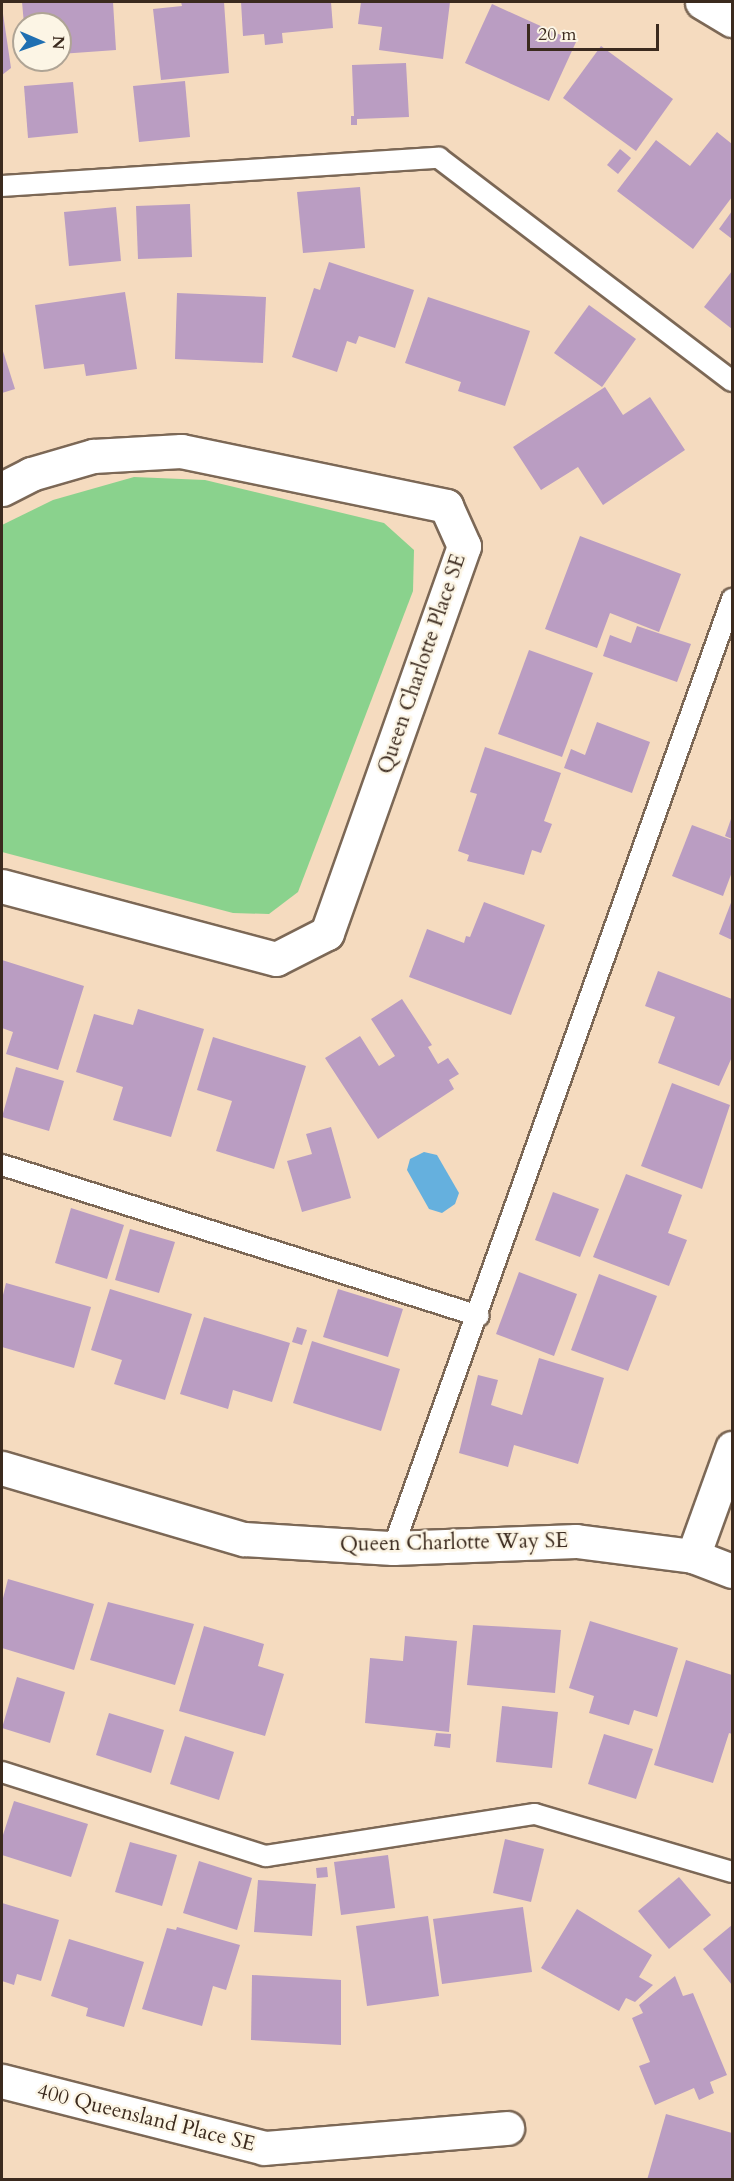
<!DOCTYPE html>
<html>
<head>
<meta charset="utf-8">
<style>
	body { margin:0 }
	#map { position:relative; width:734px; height:2181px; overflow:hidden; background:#f5dbbf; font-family:Cardo,serif }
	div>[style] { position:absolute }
	.green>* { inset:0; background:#8ad28d }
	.water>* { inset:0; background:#65b0de }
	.building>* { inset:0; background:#ba9dc2 }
	.roads { filter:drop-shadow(2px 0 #7c6856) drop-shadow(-2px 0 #7c6856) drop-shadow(0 2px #7c6856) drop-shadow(0 -2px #7c6856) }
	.service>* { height:20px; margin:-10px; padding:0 10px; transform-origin:10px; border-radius:10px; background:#fff }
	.minor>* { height:33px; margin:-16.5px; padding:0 16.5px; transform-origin:16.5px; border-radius:16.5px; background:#fff }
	span { translate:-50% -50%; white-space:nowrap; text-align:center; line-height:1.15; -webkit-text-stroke:5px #fcf5e5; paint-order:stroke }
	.street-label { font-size:21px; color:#3b2a1e }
	.frame { position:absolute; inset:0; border:3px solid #3b2a1e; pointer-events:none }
	.north { position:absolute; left:12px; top:12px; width:60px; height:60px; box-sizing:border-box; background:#fcf5e5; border:2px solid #afa495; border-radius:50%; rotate:92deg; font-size:16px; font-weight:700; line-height:24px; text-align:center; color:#3b2a1e }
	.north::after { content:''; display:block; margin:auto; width:21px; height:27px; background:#1f6fb2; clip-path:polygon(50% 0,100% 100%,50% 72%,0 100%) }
	.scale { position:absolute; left:527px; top:24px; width:132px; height:27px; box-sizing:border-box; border:3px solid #3b2a1e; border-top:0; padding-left:8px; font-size:18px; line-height:21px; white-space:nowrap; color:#3b2a1e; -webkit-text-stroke:4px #fcf5e5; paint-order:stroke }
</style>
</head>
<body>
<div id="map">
	<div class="green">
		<div style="clip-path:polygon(134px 477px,205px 480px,384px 523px,414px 550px,413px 591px,298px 892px,269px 914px,233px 913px,2px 852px,2px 525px,53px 500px)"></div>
	</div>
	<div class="water">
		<div style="clip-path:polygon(424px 1152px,437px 1155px,459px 1193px,455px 1204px,442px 1213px,429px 1209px,407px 1170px,410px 1159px)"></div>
	</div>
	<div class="building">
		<div style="clip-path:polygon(22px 2px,113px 2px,116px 50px,60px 54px,60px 24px,24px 24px)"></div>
		<div style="clip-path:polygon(181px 2px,224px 2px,229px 73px,161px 80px,153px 9px,182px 6px)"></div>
		<div style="clip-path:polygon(241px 2px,331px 2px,333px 28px,282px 33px,283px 43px,265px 45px,264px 34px,243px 36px)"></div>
		<div style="clip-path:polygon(361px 2px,450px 2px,443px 59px,379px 50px,382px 27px,358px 24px)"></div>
		<div style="clip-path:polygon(492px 4px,576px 42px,549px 101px,465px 63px)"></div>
		<div style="clip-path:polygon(2px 7px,11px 68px,2px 75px)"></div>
		<div style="clip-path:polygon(601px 46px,673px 99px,636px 151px,563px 98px)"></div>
		<div style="clip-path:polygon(406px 63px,409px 117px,357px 119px,357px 125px,351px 125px,351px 116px,354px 116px,352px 65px)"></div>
		<div style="clip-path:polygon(185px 81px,190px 137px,139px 142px,133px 86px)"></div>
		<div style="clip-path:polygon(73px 82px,78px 133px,28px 138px,24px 86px)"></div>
		<div style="clip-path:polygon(717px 132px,732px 144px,732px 197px,693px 249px,617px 191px,656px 140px,690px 166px)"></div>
		<div style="clip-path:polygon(620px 149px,631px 158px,618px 174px,607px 165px)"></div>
		<div style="clip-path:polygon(360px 187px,365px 248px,303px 253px,297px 192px)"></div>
		<div style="clip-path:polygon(190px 204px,192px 257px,138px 259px,136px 206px)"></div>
		<div style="clip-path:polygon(116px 207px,121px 261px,69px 266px,64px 212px)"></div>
		<div style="clip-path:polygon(732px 211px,732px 239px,719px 229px)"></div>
		<div style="clip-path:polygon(329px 262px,414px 290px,395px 348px,359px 336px,356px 344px,347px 341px,337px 372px,292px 357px,314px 288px,320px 290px)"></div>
		<div style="clip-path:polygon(732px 271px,732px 329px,704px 307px)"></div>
		<div style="clip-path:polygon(125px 292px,137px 369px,86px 376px,84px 364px,44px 369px,35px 305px)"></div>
		<div style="clip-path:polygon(177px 293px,266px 297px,263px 363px,175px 359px)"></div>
		<div style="clip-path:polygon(428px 297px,530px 331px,505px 406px,458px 391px,461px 382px,405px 363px)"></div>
		<div style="clip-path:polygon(589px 305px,636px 339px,602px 387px,554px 353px)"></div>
		<div style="clip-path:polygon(2px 348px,15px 389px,2px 393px)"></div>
		<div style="clip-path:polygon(605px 387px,623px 415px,650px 397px,685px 450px,603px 505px,578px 467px,541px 490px,513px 447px)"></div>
		<div style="clip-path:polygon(580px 536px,681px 574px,659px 632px,610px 613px,597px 648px,545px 629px)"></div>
		<div style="clip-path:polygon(637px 626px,691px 644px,677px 682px,603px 656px,610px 635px,631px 643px)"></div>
		<div style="clip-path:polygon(529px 650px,593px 673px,562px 757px,498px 734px)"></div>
		<div style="clip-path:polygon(597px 722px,650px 742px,632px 793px,564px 768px,571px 749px,585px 755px)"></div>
		<div style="clip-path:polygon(485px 747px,561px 773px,544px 821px,552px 824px,541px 853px,532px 850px,524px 875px,467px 861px,469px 855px,458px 851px,477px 794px,470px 792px)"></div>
		<div style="clip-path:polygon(732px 816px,732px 839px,725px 836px)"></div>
		<div style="clip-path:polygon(692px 825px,732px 840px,732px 872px,723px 896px,672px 876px)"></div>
		<div style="clip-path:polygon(732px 900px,732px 940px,719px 934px)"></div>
		<div style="clip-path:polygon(484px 902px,545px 925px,511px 1015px,409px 977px,427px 929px,464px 943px,466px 936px,470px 937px)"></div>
		<div style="clip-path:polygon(2px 960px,84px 986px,58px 1070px,6px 1054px,13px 1032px,2px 1028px)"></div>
		<div style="clip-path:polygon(658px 971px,732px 999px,732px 1057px,719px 1086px,658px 1063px,675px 1017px,645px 1006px)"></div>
		<div style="clip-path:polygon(402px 999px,432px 1045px,428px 1047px,438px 1064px,448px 1058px,459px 1074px,449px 1080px,454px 1089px,378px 1139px,325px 1058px,360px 1036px,379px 1066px,395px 1056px,371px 1019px)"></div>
		<div style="clip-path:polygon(138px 1009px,204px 1029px,171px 1137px,113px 1120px,123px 1087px,76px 1072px,94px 1014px,133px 1025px)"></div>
		<div style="clip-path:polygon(213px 1037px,306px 1066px,274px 1169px,216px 1151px,232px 1101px,197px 1090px)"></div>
		<div style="clip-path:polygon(16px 1067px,64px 1081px,49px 1131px,2px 1117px)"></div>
		<div style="clip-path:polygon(672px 1083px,730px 1105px,702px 1189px,641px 1166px)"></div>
		<div style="clip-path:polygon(331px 1127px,351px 1198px,302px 1212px,287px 1161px,312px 1154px,306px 1134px)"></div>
		<div style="clip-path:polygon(626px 1174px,682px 1195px,668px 1233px,687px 1240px,669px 1286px,593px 1257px)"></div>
		<div style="clip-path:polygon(553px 1192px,599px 1209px,580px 1257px,535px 1240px)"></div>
		<div style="clip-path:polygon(71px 1208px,124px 1225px,107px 1279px,55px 1263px)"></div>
		<div style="clip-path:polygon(130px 1229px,175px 1242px,159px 1293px,115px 1280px)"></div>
		<div style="clip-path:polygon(519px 1272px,577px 1294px,554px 1356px,496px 1334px)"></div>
		<div style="clip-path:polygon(599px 1274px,657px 1296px,628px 1371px,571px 1350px)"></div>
		<div style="clip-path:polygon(6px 1283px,91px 1307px,74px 1368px,2px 1347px,2px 1299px)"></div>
		<div style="clip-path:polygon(110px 1289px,192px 1314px,165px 1400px,114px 1384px,122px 1360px,91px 1350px)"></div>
		<div style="clip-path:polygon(338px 1289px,403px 1309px,388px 1357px,323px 1337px)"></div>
		<div style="clip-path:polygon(204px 1317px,290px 1343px,272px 1402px,233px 1390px,228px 1409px,180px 1394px)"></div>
		<div style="clip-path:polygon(297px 1327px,307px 1330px,302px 1345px,292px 1342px)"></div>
		<div style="clip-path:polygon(312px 1341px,400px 1369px,381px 1431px,293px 1403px)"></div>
		<div style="clip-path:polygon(539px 1358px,604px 1378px,578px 1464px,514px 1445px,508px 1467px,459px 1453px,478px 1375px,498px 1380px,491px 1405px,522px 1415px)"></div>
		<div style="clip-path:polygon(8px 1579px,94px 1604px,74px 1670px,2px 1648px,2px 1602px)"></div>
		<div style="clip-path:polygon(108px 1602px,194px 1624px,175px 1685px,90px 1660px)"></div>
		<div style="clip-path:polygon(590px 1621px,678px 1648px,657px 1717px,634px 1710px,629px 1725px,589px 1713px,594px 1696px,569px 1688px)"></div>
		<div style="clip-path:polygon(473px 1625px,561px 1630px,555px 1693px,467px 1685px)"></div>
		<div style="clip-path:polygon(204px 1626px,264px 1644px,258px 1666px,284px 1674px,265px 1736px,179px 1711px)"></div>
		<div style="clip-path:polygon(405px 1636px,457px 1641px,449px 1732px,365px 1723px,370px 1658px,403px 1661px)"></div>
		<div style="clip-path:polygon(686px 1660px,732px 1675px,732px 1734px,729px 1733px,713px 1783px,654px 1765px)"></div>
		<div style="clip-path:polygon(17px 1677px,65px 1692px,50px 1743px,2px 1728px)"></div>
		<div style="clip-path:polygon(502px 1706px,558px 1712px,552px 1768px,496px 1762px)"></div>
		<div style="clip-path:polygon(109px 1713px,164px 1730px,151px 1773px,96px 1755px)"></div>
		<div style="clip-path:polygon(436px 1733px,451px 1734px,450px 1748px,434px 1746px)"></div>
		<div style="clip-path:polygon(604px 1734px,653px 1749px,636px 1799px,588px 1784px)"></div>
		<div style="clip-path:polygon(185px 1736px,234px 1752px,219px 1800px,170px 1784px)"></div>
		<div style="clip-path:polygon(14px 1801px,88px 1824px,71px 1877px,2px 1855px,2px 1838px)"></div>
		<div style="clip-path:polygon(505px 1839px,544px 1849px,531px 1902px,493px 1893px)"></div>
		<div style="clip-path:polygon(130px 1842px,177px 1855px,162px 1906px,115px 1892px)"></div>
		<div style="clip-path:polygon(388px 1855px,395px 1908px,341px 1915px,334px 1862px)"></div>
		<div style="clip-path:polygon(199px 1861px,252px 1878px,237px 1930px,183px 1913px)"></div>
		<div style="clip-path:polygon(327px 1867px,328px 1877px,317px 1878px,316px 1868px)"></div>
		<div style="clip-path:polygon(679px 1877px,711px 1915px,669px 1949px,638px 1911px)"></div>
		<div style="clip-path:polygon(258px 1880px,316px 1884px,312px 1936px,254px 1932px)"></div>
		<div style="clip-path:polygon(2px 1903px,59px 1920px,41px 1981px,17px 1974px,14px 1985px,2px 1981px)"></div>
		<div style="clip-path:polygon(523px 1907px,532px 1972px,442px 1984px,433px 1919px)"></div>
		<div style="clip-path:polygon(577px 1909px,652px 1955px,639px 1977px,653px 1985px,635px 2002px,626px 1998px,619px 2011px,541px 1968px)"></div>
		<div style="clip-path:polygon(428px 1916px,439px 1996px,367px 2006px,356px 1926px)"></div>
		<div style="clip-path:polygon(732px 1925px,732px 1985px,703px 1949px)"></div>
		<div style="clip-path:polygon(177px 1927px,240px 1945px,226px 1990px,213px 1986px,202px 2026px,142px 2009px,167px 1928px,176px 1930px)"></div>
		<div style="clip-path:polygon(69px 1939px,144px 1962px,124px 2027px,86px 2016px,88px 2008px,51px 1996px)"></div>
		<div style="clip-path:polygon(252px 1975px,341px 1980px,341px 2045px,251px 2040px)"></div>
		<div style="clip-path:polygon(675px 1976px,683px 1996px,693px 1993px,727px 2075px,710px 2082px,714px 2093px,699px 2100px,694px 2088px,655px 2105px,639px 2066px,650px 2062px,632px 2018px,643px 2013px,639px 2005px)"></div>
		<div style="clip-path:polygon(666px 2114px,732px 2133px,732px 2180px,647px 2180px)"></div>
	</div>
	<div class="roads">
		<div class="service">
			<div style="left:2px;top:186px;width:438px;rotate:-3.7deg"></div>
			<div style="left:439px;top:158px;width:368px;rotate:37.3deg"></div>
			<div style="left:2px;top:1165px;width:500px;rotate:17.57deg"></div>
			<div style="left:393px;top:1548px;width:1008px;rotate:-70.34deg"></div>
			<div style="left:2px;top:1772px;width:277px;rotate:17.7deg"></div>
			<div style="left:266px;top:1856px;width:272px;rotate:-8.9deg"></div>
			<div style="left:535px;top:1814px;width:205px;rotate:16.4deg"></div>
		</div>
		<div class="minor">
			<div style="left:702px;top:2px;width:35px;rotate:31deg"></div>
			<div style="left:2px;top:489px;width:33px;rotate:-27deg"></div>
			<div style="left:31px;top:474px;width:65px;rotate:-16.2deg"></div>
			<div style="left:93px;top:456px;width:88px;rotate:-3.3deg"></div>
			<div style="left:181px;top:451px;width:271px;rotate:11.7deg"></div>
			<div style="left:446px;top:506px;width:44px;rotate:65.8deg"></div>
			<div style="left:464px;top:546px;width:411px;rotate:109.5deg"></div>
			<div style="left:327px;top:933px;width:57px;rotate:153deg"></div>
			<div style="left:276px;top:959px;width:284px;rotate:-165.1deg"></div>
			<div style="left:2px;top:1468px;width:252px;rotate:16.4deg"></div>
			<div style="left:244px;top:1539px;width:149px;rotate:3.5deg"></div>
			<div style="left:393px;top:1548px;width:183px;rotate:-2.2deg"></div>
			<div style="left:576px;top:1541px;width:118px;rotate:7.3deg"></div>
			<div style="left:693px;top:1556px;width:42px;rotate:21deg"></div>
			<div style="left:693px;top:1556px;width:115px;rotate:-70.1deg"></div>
			<div style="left:2px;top:2081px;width:270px;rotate:14.3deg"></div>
			<div style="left:264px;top:2148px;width:244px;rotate:-4.7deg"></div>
		</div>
	</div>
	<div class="street-label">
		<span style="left:422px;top:664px;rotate:-71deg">Queen Charlotte Place SE</span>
		<span style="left:454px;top:1543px;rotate:-1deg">Queen Charlotte Way SE</span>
		<span style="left:146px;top:2118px;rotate:14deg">400 Queensland Place SE</span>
	</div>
	<div class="frame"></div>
	<div class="north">N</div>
	<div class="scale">20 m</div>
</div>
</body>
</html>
